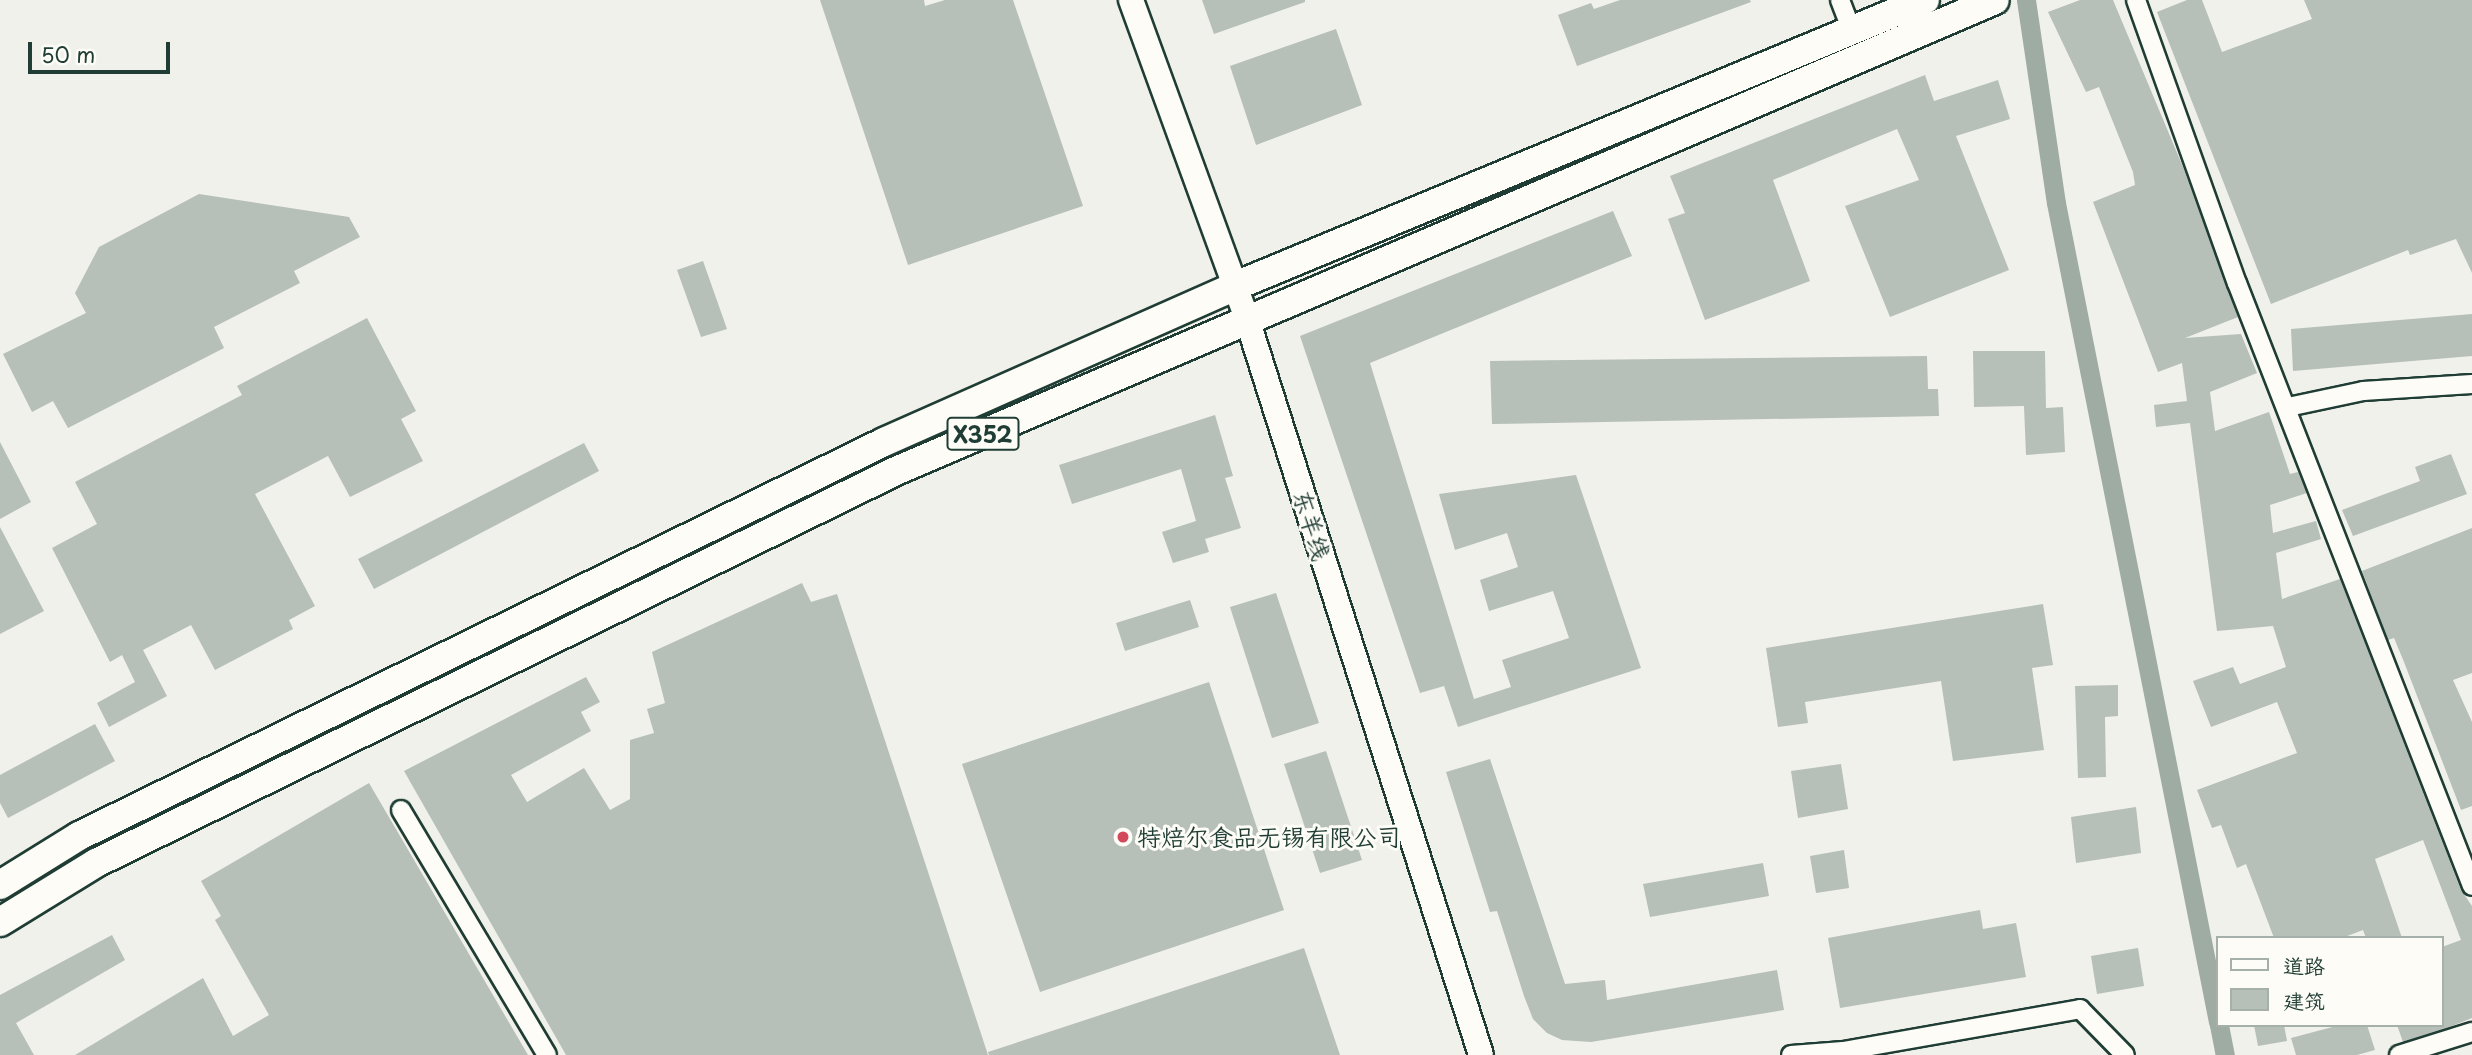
<!DOCTYPE html>
<html>
<head>
<meta charset="utf-8">
<style>
	body { margin:0 }
	#map { position:relative; width:2472px; height:1055px; overflow:hidden; background:#f0f1eb; font-family:"Playpen Sans","LXGW WenKai TC",sans-serif }
	div>[style] { position:absolute }
	.canal>* { height:19px; margin:-9.5px; padding:0 9.5px; transform-origin:9.5px; border-radius:9.5px; background:#9faca4 }
	.building>* { inset:0; background:#b6bfb8 }
	.roads { filter:drop-shadow(2px 0 #1f3d34) drop-shadow(-2px 0 #1f3d34) drop-shadow(0 2px #1f3d34) drop-shadow(0 -2px #1f3d34) }
	.street>* { height:18px; margin:-9px; padding:0 9px; transform-origin:9px; border-radius:9px; background:#fdfcf7 }
	.secondary>* { height:24px; margin:-12px; padding:0 12px; transform-origin:12px; border-radius:12px; background:#fdfcf7 }
	.primary>* { height:28px; margin:-14px; padding:0 14px; transform-origin:14px; border-radius:14px; background:#fdfcf7 }
	.dots>* { width:19px; height:19px; translate:-50% -50%; box-sizing:border-box; border:4px solid #fdfcf7; border-radius:50% }
	span { translate:-50% -50%; white-space:nowrap; text-align:center; line-height:1.15; -webkit-text-stroke:6px #fdfcf7; paint-order:stroke }
	.shield-label span { padding:2px 5px; background:#fdfcf7; border:2px solid; border-radius:5px; -webkit-text-stroke-width:0 }
	.shield-label { font-size:23px; color:#1f3d34; font-weight:700 }
	.street-label { font-size:24px; color:#1f3d34 }
	.poi-label { font-size:24px; color:#1f3d34 }
	.left { translate:0 -50%; text-align:left }
	.legend { position:absolute; left:2216px; top:936px; width:228px; height:91px; box-sizing:border-box; background:#fdfcf7; border:2px solid #a4b0a9; margin:0; padding:9px 12px; list-style:none; font-size:21px; color:#1f3d34 }
	.legend li { display:flex; align-items:center; gap:14px; height:35px }
	.legend b { width:35px; border:2px solid #a4b0a9 }
	.scale { position:absolute; left:28px; top:42px; width:142px; height:32px; box-sizing:border-box; border:4px solid #1f3d34; border-top:0; padding-left:9px; font-size:21px; line-height:24px; white-space:nowrap; color:#1f3d34; -webkit-text-stroke:5px #fdfcf7; paint-order:stroke }
</style>
</head>
<body>
<div id="map">
	<div class="canal">
		<div style="left:2026px;top:0;width:205px;rotate:81.6deg"></div>
		<div style="left:2056px;top:203px;width:835px;rotate:78.81deg"></div>
		<div style="left:2219px;top:1025px;width:31px;rotate:79deg"></div>
	</div>
	<div class="building">
		<div style="clip-path:polygon(820px 0,924px 0,925px 6px,945px 0,1013px 0,1083px 206px,908px 265px)"></div>
		<div style="clip-path:polygon(1202px 0,1305px 0,1305px 2px,1214px 34px)"></div>
		<div style="clip-path:polygon(1620px 0,1750px 0,1751px 2px,1577px 66px,1558px 15px,1591px 3px,1594px 9px)"></div>
		<div style="clip-path:polygon(2080px 0,2113px 0,2183px 167px,2238px 317px,2185px 338px,2241px 334px,2257px 373px,2210px 392px,2215px 431px,2269px 412px,2290px 474px,2298px 472px,2307px 493px,2270px 505px,2273px 533px,2316px 521px,2321px 539px,2276px 553px,2282px 599px,2340px 579px,2461px 890px,2472px 906px,2472px 1018px,2447px 1028px,2403px 1042px,2397px 1025px,2442px 1025px,2442px 947px,2461px 940px,2423px 840px,2375px 859px,2402px 938px,2366px 938px,2363px 930px,2342px 938px,2274px 938px,2246px 864px,2237px 868px,2221px 825px,2212px 828px,2197px 790px,2297px 753px,2277px 702px,2211px 727px,2193px 681px,2233px 667px,2240px 684px,2286px 667px,2273px 626px,2217px 631px,2190px 423px,2156px 427px,2154px 405px,2187px 401px,2182px 363px,2158px 372px,2093px 202px,2135px 185px,2133px 172px,2099px 87px,2086px 92px,2048px 12px)"></div>
		<div style="clip-path:polygon(2187px 0,2202px 0,2222px 52px,2312px 19px,2304px 0,2472px 0,2472px 273px,2456px 239px,2410px 255px,2408px 250px,2271px 304px,2157px 12px)"></div>
		<div style="clip-path:polygon(1336px 29px,1362px 105px,1256px 145px,1230px 66px)"></div>
		<div style="clip-path:polygon(1925px 75px,1934px 101px,1998px 80px,2010px 119px,1956px 136px,2009px 270px,1890px 317px,1845px 206px,1919px 180px,1897px 129px,1773px 180px,1810px 281px,1705px 320px,1668px 219px,1685px 213px,1670px 176px)"></div>
		<div style="clip-path:polygon(199px 194px,349px 217px,360px 237px,294px 271px,300px 283px,214px 327px,224px 348px,68px 428px,53px 401px,32px 412px,3px 354px,86px 313px,75px 293px,99px 247px)"></div>
		<div style="clip-path:polygon(1613px 211px,1632px 256px,1370px 363px,1474px 699px,1511px 687px,1502px 660px,1569px 638px,1553px 591px,1489px 611px,1480px 580px,1518px 567px,1507px 533px,1455px 550px,1439px 494px,1576px 475px,1641px 668px,1458px 727px,1444px 686px,1420px 693px,1300px 336px)"></div>
		<div style="clip-path:polygon(703px 261px,727px 329px,701px 337px,677px 270px)"></div>
		<div style="clip-path:polygon(2472px 314px,2472px 356px,2293px 371px,2291px 329px)"></div>
		<div style="clip-path:polygon(367px 318px,416px 411px,401px 419px,423px 461px,350px 497px,328px 456px,255px 494px,315px 606px,289px 620px,293px 629px,215px 670px,191px 625px,143px 650px,167px 696px,109px 727px,97px 703px,135px 682px,122px 655px,110px 662px,52px 548px,97px 524px,75px 482px,242px 395px,237px 386px)"></div>
		<div style="clip-path:polygon(1973px 351px,2045px 351px,2046px 408px,2063px 407px,2065px 452px,2026px 455px,2024px 406px,1974px 407px)"></div>
		<div style="clip-path:polygon(1927px 356px,1928px 389px,1938px 389px,1939px 416px,1492px 424px,1490px 361px)"></div>
		<div style="clip-path:polygon(1215px 415px,1233px 476px,1225px 478px,1241px 528px,1205px 539px,1209px 552px,1173px 563px,1162px 532px,1196px 521px,1181px 469px,1072px 504px,1059px 465px)"></div>
		<div style="clip-path:polygon(0 442px,31px 502px,0 519px)"></div>
		<div style="clip-path:polygon(584px 443px,599px 471px,374px 589px,358px 559px)"></div>
		<div style="clip-path:polygon(2451px 454px,2467px 494px,2353px 536px,2342px 510px,2420px 481px,2415px 467px)"></div>
		<div style="clip-path:polygon(0 527px,44px 611px,0 634px)"></div>
		<div style="clip-path:polygon(2472px 528px,2472px 673px,2453px 680px,2472px 722px,2472px 806px,2461px 810px,2404px 662px,2394px 638px,2388px 640px,2362px 571px)"></div>
		<div style="clip-path:polygon(802px 583px,811px 602px,837px 594px,988px 1055px,566px 1055px,404px 771px,586px 677px,600px 702px,581px 712px,591px 731px,511px 775px,527px 802px,584px 768px,610px 810px,630px 799px,630px 740px,654px 733px,647px 709px,665px 703px,652px 652px)"></div>
		<div style="clip-path:polygon(1276px 593px,1319px 723px,1272px 738px,1230px 607px)"></div>
		<div style="clip-path:polygon(1190px 600px,1199px 627px,1125px 651px,1116px 623px)"></div>
		<div style="clip-path:polygon(2043px 604px,2053px 665px,2032px 668px,2044px 750px,1953px 761px,1941px 681px,1805px 702px,1808px 723px,1778px 727px,1766px 648px)"></div>
		<div style="clip-path:polygon(1209px 682px,1284px 910px,1040px 992px,962px 764px)"></div>
		<div style="clip-path:polygon(2118px 685px,2118px 716px,2105px 717px,2106px 777px,2078px 778px,2075px 686px)"></div>
		<div style="clip-path:polygon(95px 724px,115px 761px,8px 818px,0 803px,0 775px)"></div>
		<div style="clip-path:polygon(1326px 751px,1362px 860px,1320px 873px,1284px 764px)"></div>
		<div style="clip-path:polygon(1490px 759px,1565px 984px,1605px 980px,1607px 1000px,1777px 970px,1784px 1010px,1591px 1042px,1562px 1040px,1547px 1033px,1533px 1019px,1524px 996px,1497px 911px,1490px 912px,1446px 772px)"></div>
		<div style="clip-path:polygon(1841px 764px,1848px 809px,1798px 818px,1791px 771px)"></div>
		<div style="clip-path:polygon(369px 783px,528px 1055px,75px 1055px,203px 978px,233px 1036px,269px 1015px,215px 920px,221px 916px,201px 881px)"></div>
		<div style="clip-path:polygon(2136px 807px,2141px 853px,2076px 863px,2071px 817px)"></div>
		<div style="clip-path:polygon(1844px 850px,1849px 888px,1816px 893px,1810px 856px)"></div>
		<div style="clip-path:polygon(1763px 863px,1769px 896px,1650px 917px,1643px 884px)"></div>
		<div style="clip-path:polygon(1980px 910px,1983px 929px,2016px 923px,2026px 977px,1840px 1008px,1828px 938px)"></div>
		<div style="clip-path:polygon(112px 935px,125px 960px,16px 1023px,34px 1055px,0 1055px,0 995px)"></div>
		<div style="clip-path:polygon(1304px 948px,1340px 1055px,989px 1055px,988px 1052px)"></div>
		<div style="clip-path:polygon(2138px 948px,2144px 986px,2097px 994px,2091px 956px)"></div>
		<div style="clip-path:polygon(2254px 1025px,2284px 1025px,2287px 1041px,2258px 1046px)"></div>
		<div style="clip-path:polygon(2340px 1025px,2367px 1025px,2375px 1050px,2357px 1055px,2296px 1055px,2291px 1038px)"></div>
	</div>
	<div class="roads">
		<div class="street">
			<div style="left:1840px;top:0;width:34px;rotate:69deg"></div>
			<div style="left:2136px;top:0;width:300px;rotate:70.4deg"></div>
			<div style="left:2237px;top:283px;width:647px;rotate:68.71deg"></div>
			<div style="left:2288px;top:407px;width:77px;rotate:-12deg"></div>
			<div style="left:2363px;top:391px;width:109px;rotate:-3.7deg"></div>
			<div style="left:401px;top:810px;width:285px;rotate:59.2deg"></div>
			<div style="left:1791px;top:1055px;width:52px;rotate:-4.4deg"></div>
			<div style="left:1843px;top:1051px;width:241px;rotate:-10deg"></div>
			<div style="left:2080px;top:1009px;width:64px;rotate:45.6deg"></div>
			<div style="left:2399px;top:1055px;width:77px;rotate:-17.5deg"></div>
		</div>
		<div class="secondary">
			<div style="left:1131px;top:0;width:339px;rotate:70deg"></div>
			<div style="left:1247px;top:319px;width:772px;rotate:72.36deg"></div>
		</div>
		<div class="primary">
			<div style="left:0;top:885px;width:93px;rotate:-31.8deg"></div>
			<div style="left:79px;top:836px;width:896px;rotate:-26.08deg"></div>
			<div style="left:884px;top:442px;width:382px;rotate:-23.9deg"></div>
			<div style="left:1233px;top:287px;width:749px;rotate:-22.53deg"></div>
			<div style="left:0;top:922px;width:113px;rotate:-31.6deg"></div>
			<div style="left:96px;top:863px;width:893px;rotate:-26.11deg"></div>
			<div style="left:898px;top:470px;width:1193px;rotate:-23.19deg"></div>
		</div>
	</div>
	<div class="dots">
		<div style="left:1123px;top:837px;background:#d1495b"></div>
	</div>
	<div class="shield-label">
		<span style="left:983px;top:434px">X352</span>
	</div>
	<div class="street-label">
		<span style="left:1312px;top:525px;rotate:73deg">东羊线</span>
	</div>
	<div class="poi-label">
		<span class="left" style="left:1137px;top:837px">特焙尔食品无锡有限公司</span>
	</div>
	<ul class="legend">
	<li><b style="height:9px;background:#fdfcf7"></b>道路</li>
	<li><b style="height:19px;background:#b6bfb8"></b>建筑</li>
	</ul>
	<div class="scale">50 m</div>
</div>
</body>
</html>
